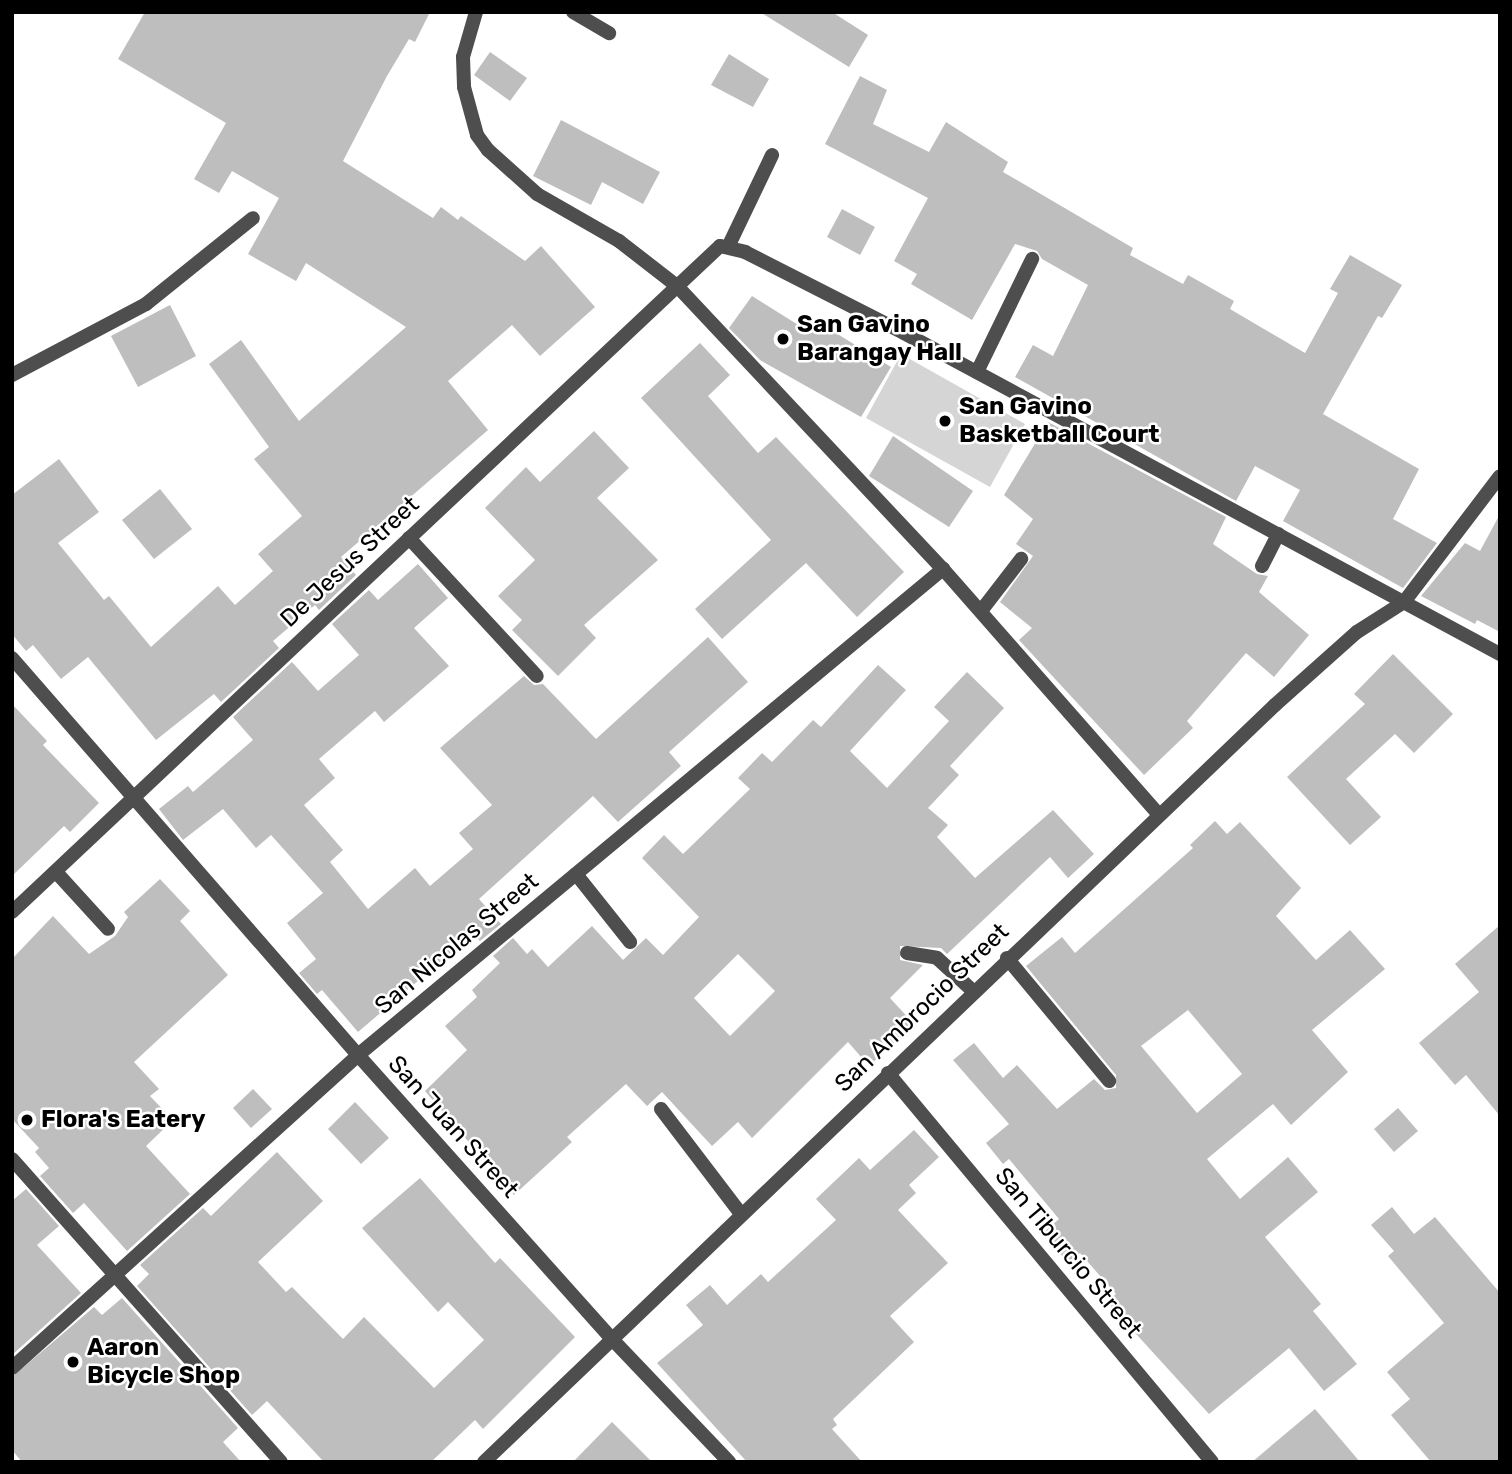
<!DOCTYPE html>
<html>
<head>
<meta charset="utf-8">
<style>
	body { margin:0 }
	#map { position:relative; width:1512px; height:1474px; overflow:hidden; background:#fff; font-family:Rubik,sans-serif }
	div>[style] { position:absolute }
	.green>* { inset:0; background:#d5d5d5 }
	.building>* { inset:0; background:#bebebe }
	.lane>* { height:14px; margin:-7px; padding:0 7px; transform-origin:7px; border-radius:7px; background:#4e4e4e }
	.street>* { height:14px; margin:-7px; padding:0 7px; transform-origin:7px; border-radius:7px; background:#4e4e4e }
	.dots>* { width:19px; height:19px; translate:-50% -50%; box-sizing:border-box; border:4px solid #fff; border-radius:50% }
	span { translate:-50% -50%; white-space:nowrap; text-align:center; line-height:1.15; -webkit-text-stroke:5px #fff; paint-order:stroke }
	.poi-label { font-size:24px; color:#000; font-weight:700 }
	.left { translate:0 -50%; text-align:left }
	.street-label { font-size:24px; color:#000 }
	.frame { position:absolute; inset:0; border:14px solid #000; pointer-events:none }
</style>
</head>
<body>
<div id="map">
	<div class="green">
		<div style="clip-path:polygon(901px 354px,1025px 424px,990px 487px,866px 418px)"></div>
	</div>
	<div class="building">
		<div style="clip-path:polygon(145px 12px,430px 12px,415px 42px,409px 39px,387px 76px,343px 161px,433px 218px,441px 207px,458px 220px,461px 216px,525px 261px,541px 246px,595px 307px,540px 356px,512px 325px,448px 381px,488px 430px,341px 557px,356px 575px,319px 610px,315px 605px,273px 641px,279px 648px,221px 702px,214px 694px,156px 740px,88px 657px,61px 679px,33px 645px,26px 651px,12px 634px,12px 495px,59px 459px,99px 512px,58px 543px,104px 600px,109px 596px,151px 647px,218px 586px,235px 605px,273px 571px,258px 554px,302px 516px,254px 459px,269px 447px,209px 364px,241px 340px,299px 421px,406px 327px,306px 263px,296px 281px,248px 254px,279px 198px,232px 171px,219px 193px,194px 179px,226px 123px,118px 59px)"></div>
		<div style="clip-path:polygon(760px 12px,832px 12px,868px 35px,849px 67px)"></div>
		<div style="clip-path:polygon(490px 52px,527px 78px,510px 101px,474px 75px)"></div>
		<div style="clip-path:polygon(729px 54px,769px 79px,753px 107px,711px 85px)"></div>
		<div style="clip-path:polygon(860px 76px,887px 90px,873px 124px,929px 152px,946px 122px,1008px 162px,1003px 172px,1133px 248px,1130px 255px,1183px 284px,1188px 275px,1234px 301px,1230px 309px,1305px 353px,1338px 293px,1330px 289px,1350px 255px,1402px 285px,1382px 318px,1378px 316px,1323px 414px,1419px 469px,1393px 519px,1437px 543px,1403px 588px,1283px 521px,1300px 490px,1255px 466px,1236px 501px,1015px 377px,1033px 345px,1053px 356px,1088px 285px,1042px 259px,1037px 251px,1015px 244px,972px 320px,911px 284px,917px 274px,894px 261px,928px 198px,825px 144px)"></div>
		<div style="clip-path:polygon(561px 120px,660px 172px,643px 204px,602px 182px,591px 205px,533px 176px)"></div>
		<div style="clip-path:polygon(842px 209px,875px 227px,860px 255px,827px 237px)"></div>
		<div style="clip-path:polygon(752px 296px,811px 333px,818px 322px,891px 367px,861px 417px,760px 360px,729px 328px)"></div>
		<div style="clip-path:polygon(170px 305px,196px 356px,138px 387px,111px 336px)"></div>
		<div style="clip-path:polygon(700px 343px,730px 375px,708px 396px,758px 453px,776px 437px,904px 572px,857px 617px,806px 563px,722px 639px,695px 609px,771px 540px,641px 398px)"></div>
		<div style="clip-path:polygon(1048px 422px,1226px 517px,1213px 544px,1257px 574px,1268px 576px,1259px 592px,1309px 635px,1274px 677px,1246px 653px,1187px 721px,1193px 728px,1144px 775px,1019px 640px,1032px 628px,1000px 602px,1033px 556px,1016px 544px,1033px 519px,1004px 495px)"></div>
		<div style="clip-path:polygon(594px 431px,629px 468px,597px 498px,658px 560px,584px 625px,596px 638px,558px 676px,512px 630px,522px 620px,498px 596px,535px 560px,485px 508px,526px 467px,540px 482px)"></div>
		<div style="clip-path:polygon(893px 436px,973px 491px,949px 527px,869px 476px)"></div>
		<div style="clip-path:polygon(160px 489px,192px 529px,154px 559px,122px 520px)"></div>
		<div style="clip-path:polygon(1500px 514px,1500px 632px,1477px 620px,1475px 624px,1421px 596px,1465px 543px,1480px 551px)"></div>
		<div style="clip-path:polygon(418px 564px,448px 598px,414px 628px,449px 666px,384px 722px,375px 711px,319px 759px,335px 778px,304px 805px,343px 850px,330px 862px,368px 909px,415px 868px,430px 886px,473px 849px,459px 833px,492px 805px,440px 748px,524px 676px,534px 685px,543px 684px,596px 739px,708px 637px,748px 682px,669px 752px,681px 766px,618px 822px,593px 796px,479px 899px,501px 924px,480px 941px,473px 934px,358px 1032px,322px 990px,317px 994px,299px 973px,316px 959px,287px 923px,323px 893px,271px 835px,256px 848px,223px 809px,183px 840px,159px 809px,188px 786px,193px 792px,253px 740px,233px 717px,292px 662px,318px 691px,359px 655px,332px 624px,369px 590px,378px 600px)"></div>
		<div style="clip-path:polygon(1393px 654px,1453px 714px,1414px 753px,1395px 734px,1346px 779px,1381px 817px,1350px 845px,1287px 777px,1365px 704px,1354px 694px)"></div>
		<div style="clip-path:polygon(evenodd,878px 665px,906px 690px,850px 751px,887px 788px,949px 721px,934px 707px,967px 672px,1004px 708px,950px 766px,959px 775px,928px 808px,948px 825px,937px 837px,975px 878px,1053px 810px,1094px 854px,1068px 878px,1050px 857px,947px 954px,941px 948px,900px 946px,900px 960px,923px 965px,890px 998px,914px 1024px,869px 1066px,848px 1042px,752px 1138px,738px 1122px,712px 1146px,662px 1092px,647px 1106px,626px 1084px,567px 1137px,572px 1142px,514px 1195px,425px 1091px,467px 1050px,445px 1026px,477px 997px,472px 990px,500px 963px,493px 956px,513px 938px,527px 954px,532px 949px,548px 967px,592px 926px,623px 960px,646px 938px,663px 955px,699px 917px,642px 858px,664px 835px,683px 854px,750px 789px,738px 778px,762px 753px,772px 762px,813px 720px,821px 727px,878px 665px,738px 954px,775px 991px,730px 1036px,694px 998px,738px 954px)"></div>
		<div style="clip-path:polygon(12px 704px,47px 741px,43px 745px,99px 803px,70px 832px,64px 826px,12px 876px)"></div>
		<div style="clip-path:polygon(evenodd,1215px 821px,1227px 834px,1240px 822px,1301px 888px,1276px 916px,1316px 960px,1350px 930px,1385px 969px,1312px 1030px,1348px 1072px,1291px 1125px,1273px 1104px,1207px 1159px,1240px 1199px,1288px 1157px,1318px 1192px,1265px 1237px,1321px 1304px,1313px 1311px,1357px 1364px,1324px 1391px,1289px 1348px,1209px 1414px,1107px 1302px,1116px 1294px,1080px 1253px,1068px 1263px,1043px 1233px,1059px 1219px,1009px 1159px,1003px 1164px,986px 1143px,1009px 1124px,953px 1060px,974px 1043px,1003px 1078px,1017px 1065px,1057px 1109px,1094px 1079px,1105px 1090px,1116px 1088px,1116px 1075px,1026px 966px,1062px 937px,1075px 953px,1193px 848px,1190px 845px,1215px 821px,1188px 1010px,1242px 1074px,1197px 1113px,1141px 1046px,1188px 1010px)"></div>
		<div style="clip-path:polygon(160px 879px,190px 911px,180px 921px,228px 975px,134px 1062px,159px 1089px,150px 1096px,173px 1120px,146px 1146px,190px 1194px,127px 1251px,84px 1203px,73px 1213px,40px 1176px,49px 1168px,35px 1152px,39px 1148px,12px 1119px,12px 959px,53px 916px,89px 954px,115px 936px,128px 917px,124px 912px)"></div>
		<div style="clip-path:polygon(1500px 925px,1500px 1116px,1466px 1075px,1455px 1085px,1419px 1043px,1479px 992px,1455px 964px)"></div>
		<div style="clip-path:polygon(253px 1089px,272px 1109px,251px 1128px,233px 1108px)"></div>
		<div style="clip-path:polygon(355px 1102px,389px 1138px,361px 1164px,328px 1129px)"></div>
		<div style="clip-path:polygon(1398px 1108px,1418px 1131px,1394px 1152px,1374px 1129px)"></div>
		<div style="clip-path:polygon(914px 1130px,939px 1157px,909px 1185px,916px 1193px,898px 1210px,948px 1263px,890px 1316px,914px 1342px,833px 1419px,837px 1425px,832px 1429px,862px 1462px,747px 1462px,657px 1363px,703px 1325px,686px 1305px,710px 1285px,727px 1305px,761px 1274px,768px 1282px,836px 1220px,816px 1199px,859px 1158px,870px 1170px)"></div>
		<div style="clip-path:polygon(277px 1152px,323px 1201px,258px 1262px,286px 1292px,292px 1287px,343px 1339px,364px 1317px,434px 1388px,484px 1340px,448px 1302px,438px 1312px,362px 1228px,420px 1178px,495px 1263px,500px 1258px,575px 1337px,483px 1429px,475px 1420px,431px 1462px,324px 1462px,267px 1401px,252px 1415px,137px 1286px,149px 1274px,140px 1265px,203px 1208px,211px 1216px)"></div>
		<div style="clip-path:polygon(26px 1189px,59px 1226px,37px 1245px,81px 1293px,12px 1355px,12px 1201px)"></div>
		<div style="clip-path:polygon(1392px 1207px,1414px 1234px,1435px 1217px,1500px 1293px,1500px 1462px,1431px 1462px,1391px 1415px,1410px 1399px,1387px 1372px,1444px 1323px,1388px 1256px,1394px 1251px,1371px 1225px)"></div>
		<div style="clip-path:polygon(122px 1298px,238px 1428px,223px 1442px,241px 1462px,22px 1462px,12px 1450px,12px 1377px,94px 1307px,102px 1315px)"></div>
		<div style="clip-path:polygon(1315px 1409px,1360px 1462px,1252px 1462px)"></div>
		<div style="clip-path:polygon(612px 1422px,652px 1462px,573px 1462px)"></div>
	</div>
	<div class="lane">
		<div style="left:573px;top:12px;width:42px;rotate:30.3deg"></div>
		<div style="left:728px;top:247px;width:102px;rotate:-64.4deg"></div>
		<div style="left:977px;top:372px;width:126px;rotate:-64deg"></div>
		<div style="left:409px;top:538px;width:188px;rotate:47.2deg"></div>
		<div style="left:1262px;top:566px;width:36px;rotate:-63deg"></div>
		<div style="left:981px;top:611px;width:66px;rotate:-52.4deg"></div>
		<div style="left:56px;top:872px;width:77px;rotate:47.6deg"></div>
		<div style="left:576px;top:874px;width:87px;rotate:51.5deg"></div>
		<div style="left:907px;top:953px;width:30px;rotate:9deg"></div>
		<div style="left:937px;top:958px;width:49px;rotate:42.5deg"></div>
		<div style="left:1007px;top:958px;width:160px;rotate:50.3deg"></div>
		<div style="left:661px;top:1109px;width:132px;rotate:52.7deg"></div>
	</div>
	<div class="street">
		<div style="left:476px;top:12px;width:47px;rotate:106.1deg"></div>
		<div style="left:463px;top:57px;width:30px;rotate:88deg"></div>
		<div style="left:464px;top:87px;width:50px;rotate:74.8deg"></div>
		<div style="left:477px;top:135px;width:19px;rotate:54deg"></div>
		<div style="left:488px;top:150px;width:66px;rotate:41.9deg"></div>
		<div style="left:537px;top:194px;width:95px;rotate:29.8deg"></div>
		<div style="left:619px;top:241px;width:73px;rotate:37.8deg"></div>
		<div style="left:677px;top:286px;width:388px;rotate:46.8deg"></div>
		<div style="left:943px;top:569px;width:327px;rotate:48.7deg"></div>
		<div style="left:12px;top:375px;width:152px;rotate:-27.9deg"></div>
		<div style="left:146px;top:304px;width:137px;rotate:-38.8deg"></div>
		<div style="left:12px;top:658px;width:527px;rotate:48.93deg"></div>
		<div style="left:358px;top:1055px;width:381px;rotate:48.2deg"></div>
		<div style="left:612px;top:1339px;width:170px;rotate:46.4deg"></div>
		<div style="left:12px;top:912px;width:972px;rotate:-43.25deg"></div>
		<div style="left:720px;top:246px;width:26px;rotate:13deg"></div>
		<div style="left:745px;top:252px;width:178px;rotate:27deg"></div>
		<div style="left:904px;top:333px;width:677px;rotate:28.31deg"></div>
		<div style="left:888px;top:1073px;width:506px;rotate:50.21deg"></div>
		<div style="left:12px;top:1159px;width:405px;rotate:48.4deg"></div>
		<div style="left:12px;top:1368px;width:467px;rotate:-42.1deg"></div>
		<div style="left:358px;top:1055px;width:761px;rotate:-39.72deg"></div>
		<div style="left:484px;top:1462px;width:1095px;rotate:-43.74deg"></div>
		<div style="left:1275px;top:705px;width:110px;rotate:-41.7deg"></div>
		<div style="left:1357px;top:632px;width:56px;rotate:-32.6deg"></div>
		<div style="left:1404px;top:602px;width:158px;rotate:-52.7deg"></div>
	</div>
	<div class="dots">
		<div style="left:783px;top:339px;background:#000"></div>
		<div style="left:945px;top:421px;background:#000"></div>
		<div style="left:27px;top:1120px;background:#000"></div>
		<div style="left:73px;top:1362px;background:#000"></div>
	</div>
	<div class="poi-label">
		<span class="left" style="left:797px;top:339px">San Gavino<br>Barangay Hall</span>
		<span class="left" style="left:959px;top:421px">San Gavino<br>Basketball Court</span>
		<span class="left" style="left:41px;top:1120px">Flora's Eatery</span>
		<span class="left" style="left:87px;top:1362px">Aaron<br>Bicycle Shop</span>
	</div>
	<div class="street-label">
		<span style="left:350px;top:562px;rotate:-43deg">De Jesus Street</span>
		<span style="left:457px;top:944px;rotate:-40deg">San Nicolas Street</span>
		<span style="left:922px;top:1008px;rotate:-44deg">San Ambrocio Street</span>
		<span style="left:453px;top:1127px;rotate:48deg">San Juan Street</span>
		<span style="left:1068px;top:1253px;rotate:50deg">San Tiburcio Street</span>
	</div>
	<div class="frame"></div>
</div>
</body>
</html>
